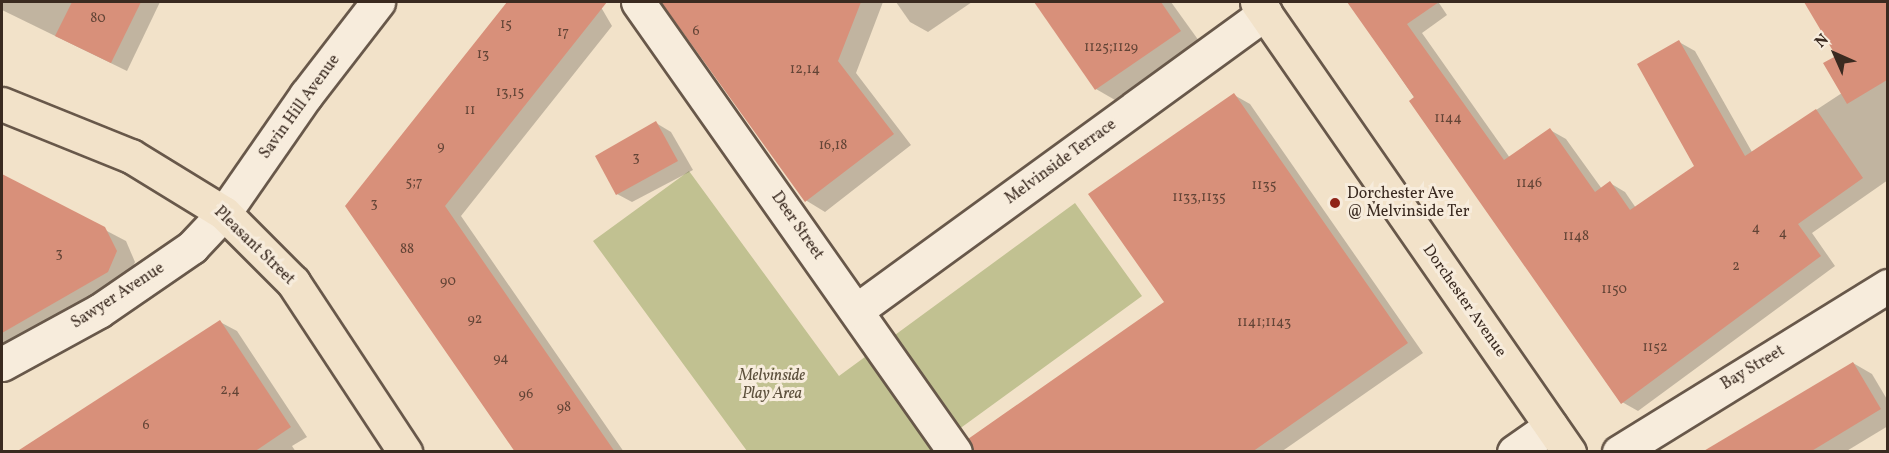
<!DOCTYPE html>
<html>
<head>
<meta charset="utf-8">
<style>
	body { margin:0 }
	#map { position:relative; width:1889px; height:453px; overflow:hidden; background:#f2e2c9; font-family:Vollkorn,serif }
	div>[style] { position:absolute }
	.green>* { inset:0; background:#c1c191 }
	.shadow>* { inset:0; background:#0003 }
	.building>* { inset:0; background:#d8907a }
	.roads { filter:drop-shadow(2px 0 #68584a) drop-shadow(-2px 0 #68584a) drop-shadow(0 2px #68584a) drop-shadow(0 -2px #68584a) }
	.minor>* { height:33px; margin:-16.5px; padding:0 16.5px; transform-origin:16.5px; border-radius:16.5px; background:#f7ecdc }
	.major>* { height:33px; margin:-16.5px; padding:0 16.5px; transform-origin:16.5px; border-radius:16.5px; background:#f2e2c9 }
	.dots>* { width:16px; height:16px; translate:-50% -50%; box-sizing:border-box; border:3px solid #f7ecdc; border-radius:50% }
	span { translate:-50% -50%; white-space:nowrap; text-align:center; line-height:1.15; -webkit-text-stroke:6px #f7ecdc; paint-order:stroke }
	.number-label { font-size:14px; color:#624436 }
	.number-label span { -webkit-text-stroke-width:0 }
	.street-label { font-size:16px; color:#3a2a20 }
	.poi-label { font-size:16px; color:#3a2a20 }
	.left { translate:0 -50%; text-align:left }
	.park-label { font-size:16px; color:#5c503c; font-style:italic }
	.frame { position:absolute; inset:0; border:3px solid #3a2a20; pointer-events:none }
	.north { position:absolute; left:1805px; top:24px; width:60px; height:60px; -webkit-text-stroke:4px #f7ecdc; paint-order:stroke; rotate:315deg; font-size:16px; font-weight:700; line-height:24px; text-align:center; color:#3a2a20 }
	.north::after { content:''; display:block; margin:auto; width:21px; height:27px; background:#3a2a20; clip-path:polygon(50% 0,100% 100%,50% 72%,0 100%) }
</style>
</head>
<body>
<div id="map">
	<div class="green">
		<div style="clip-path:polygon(689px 171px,839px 376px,1075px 203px,1142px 296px,929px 451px,747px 451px,593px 241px)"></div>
	</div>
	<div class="shadow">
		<div style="clip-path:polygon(2px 2px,160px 2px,127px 71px,2px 10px)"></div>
		<div style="clip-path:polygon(509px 2px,598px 2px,612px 26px,461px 216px,624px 452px,517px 452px,347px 206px)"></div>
		<div style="clip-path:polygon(676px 2px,883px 2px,856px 73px,911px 145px,825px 212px,807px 201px,667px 8px)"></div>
		<div style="clip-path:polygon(896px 2px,972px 2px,928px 32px,910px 22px)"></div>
		<div style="clip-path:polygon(1036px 2px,1171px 2px,1199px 41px,1115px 100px,1096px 89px)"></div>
		<div style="clip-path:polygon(1349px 2px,1441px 2px,1439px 3px,1447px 15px,1422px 33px,1510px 158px,1550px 130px,1566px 139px,1602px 189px,1610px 183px,1625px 192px,1636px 208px,1696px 166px,1679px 42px,1695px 51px,1752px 152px,1842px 93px,1838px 57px,1806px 2px,1888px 2px,1888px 180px,1812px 233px,1835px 266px,1638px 411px,1622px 402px)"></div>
		<div style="clip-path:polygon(1234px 95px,1250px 104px,1423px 353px,1281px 452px,989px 452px,1166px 303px)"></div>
		<div style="clip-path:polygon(656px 123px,671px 132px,693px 170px,632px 202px,617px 194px)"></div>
		<div style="clip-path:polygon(2px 176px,126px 241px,135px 262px,126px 282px,2px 354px)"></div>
		<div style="clip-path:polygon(220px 322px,237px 331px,307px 437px,292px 446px,296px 452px,17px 452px)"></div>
		<div style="clip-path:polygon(1853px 363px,1872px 374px,1888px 401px,1888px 426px,1845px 452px,1705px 452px)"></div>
	</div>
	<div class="building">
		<div style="clip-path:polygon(72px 2px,141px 2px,111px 63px,55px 36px)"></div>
		<div style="clip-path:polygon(507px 2px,607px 2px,445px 206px,615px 452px,515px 452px,345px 206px)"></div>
		<div style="clip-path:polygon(661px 2px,861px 2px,838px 61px,894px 134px,805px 202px)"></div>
		<div style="clip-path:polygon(1034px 2px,1161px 2px,1181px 31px,1095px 90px)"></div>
		<div style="clip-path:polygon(1347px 2px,1439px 2px,1407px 24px,1504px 160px,1550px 128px,1595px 192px,1610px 181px,1630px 210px,1694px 166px,1637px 64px,1679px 40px,1745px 156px,1816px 109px,1863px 178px,1798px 224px,1821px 256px,1621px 404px,1409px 101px,1414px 97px)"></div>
		<div style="clip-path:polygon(1804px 2px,1887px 2px,1887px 80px,1847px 104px,1823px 63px,1836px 56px)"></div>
		<div style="clip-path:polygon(1234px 93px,1408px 343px,1252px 452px,974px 452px,968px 439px,1164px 302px,1088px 194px)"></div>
		<div style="clip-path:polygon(656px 121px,678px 161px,616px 195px,595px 156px)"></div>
		<div style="clip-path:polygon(2px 174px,105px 227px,117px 251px,108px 272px,2px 333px)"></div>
		<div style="clip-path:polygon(220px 320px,291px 427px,254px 452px,16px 452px)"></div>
		<div style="clip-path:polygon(1853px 362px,1881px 409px,1810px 452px,1702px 452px)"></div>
	</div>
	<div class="roads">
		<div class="minor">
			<div style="left:638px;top:2px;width:550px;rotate:54.84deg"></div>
			<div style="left:857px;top:310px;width:505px;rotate:-36.05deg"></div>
			<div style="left:2px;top:364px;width:111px;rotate:-28.7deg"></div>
			<div style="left:99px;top:311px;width:113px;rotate:-34.5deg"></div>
			<div style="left:192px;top:247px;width:47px;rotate:-46.7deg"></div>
			<div style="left:224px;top:213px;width:144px;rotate:-55.2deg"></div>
			<div style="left:306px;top:95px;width:118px;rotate:-52.3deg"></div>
			<div style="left:1514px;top:452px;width:45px;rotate:-35.1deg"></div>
			<div style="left:1619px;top:452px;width:316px;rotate:-31.7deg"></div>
		</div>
		<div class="major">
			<div style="left:1257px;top:2px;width:548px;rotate:55.27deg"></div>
			<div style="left:2px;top:104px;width:139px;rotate:22deg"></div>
			<div style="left:131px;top:156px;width:109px;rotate:31.5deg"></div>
			<div style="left:224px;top:213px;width:98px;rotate:45deg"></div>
			<div style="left:293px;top:282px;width:204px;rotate:56.6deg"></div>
		</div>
	</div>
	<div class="dots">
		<div style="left:1335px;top:203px;background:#8f2418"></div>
	</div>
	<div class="number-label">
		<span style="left:98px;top:19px">80</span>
		<span style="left:506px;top:25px">15</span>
		<span style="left:696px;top:32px">6</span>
		<span style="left:563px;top:33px">17</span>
		<span style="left:1111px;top:48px">1125;1129</span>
		<span style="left:483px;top:55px">13</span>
		<span style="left:805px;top:70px">12,14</span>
		<span style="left:510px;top:93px">13,15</span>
		<span style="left:470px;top:111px">11</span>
		<span style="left:1448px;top:119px">1144</span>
		<span style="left:833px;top:146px">16,18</span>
		<span style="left:441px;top:147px">9</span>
		<span style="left:636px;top:158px">3</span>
		<span style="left:414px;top:183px">5;7</span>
		<span style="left:1529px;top:184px">1146</span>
		<span style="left:1264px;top:186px">1135</span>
		<span style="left:1199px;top:198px">1133,1135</span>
		<span style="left:374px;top:204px">3</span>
		<span style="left:1756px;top:229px">4</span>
		<span style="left:1783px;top:234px">4</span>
		<span style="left:1576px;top:237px">1148</span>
		<span style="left:407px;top:250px">88</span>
		<span style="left:59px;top:254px">3</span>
		<span style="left:1736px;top:267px">2</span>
		<span style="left:448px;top:282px">90</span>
		<span style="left:1614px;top:290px">1150</span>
		<span style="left:475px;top:320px">92</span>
		<span style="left:1264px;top:323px">1141;1143</span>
		<span style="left:1655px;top:348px">1152</span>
		<span style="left:501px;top:359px">94</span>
		<span style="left:230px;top:391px">2,4</span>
		<span style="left:526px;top:395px">96</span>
		<span style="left:564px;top:408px">98</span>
		<span style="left:146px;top:426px">6</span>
	</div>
	<div class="street-label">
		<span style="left:300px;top:107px;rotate:-54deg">Savin Hill Avenue</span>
		<span style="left:1061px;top:162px;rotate:-36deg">Melvinside Terrace</span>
		<span style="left:797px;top:226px;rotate:55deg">Deer Street</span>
		<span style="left:254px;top:246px;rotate:44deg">Pleasant Street</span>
		<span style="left:118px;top:296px;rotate:-33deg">Sawyer Avenue</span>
		<span style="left:1464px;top:301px;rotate:55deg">Dorchester Avenue</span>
		<span style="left:1753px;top:368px;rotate:-31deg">Bay Street</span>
	</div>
	<div class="poi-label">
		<span class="left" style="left:1347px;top:203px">Dorchester Ave<br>@ Melvinside Ter</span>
	</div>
	<div class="park-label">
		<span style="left:772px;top:385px">Melvinside<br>Play Area</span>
	</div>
	<div class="frame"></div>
	<div class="north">N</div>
</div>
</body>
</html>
